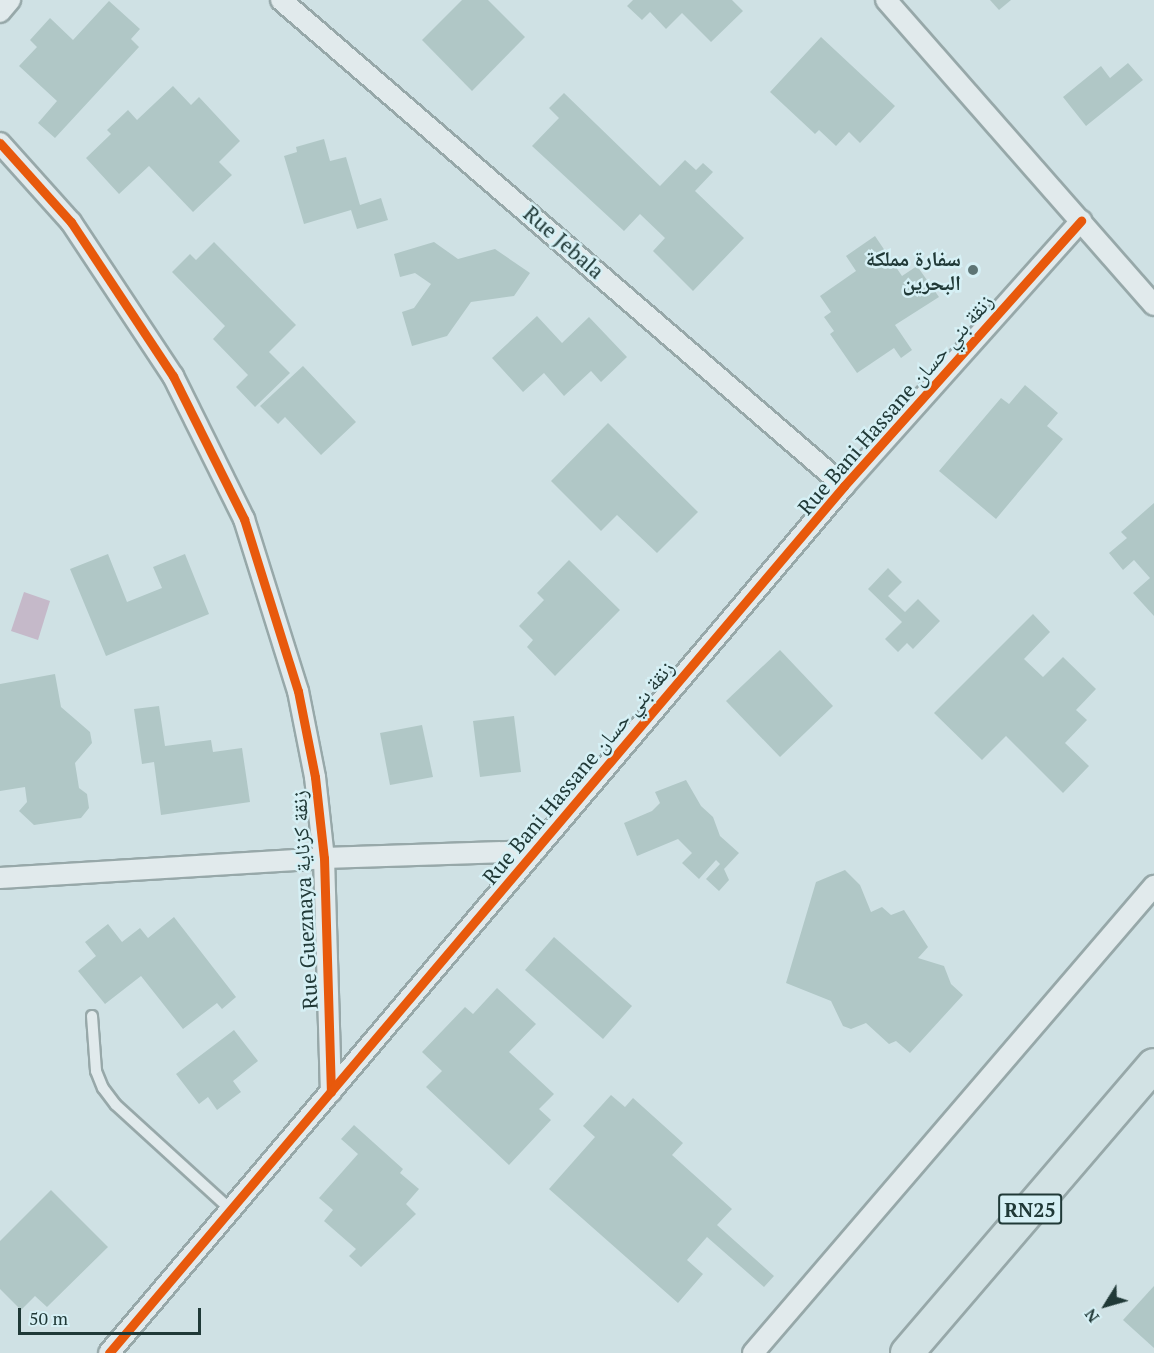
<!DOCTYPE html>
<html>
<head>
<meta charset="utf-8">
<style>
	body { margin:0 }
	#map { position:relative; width:1154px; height:1353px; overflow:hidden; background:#cfe1e4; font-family:"PT Serif","Noto Naskh Arabic",serif }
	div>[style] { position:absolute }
	.water>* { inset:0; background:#c5b9c9 }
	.building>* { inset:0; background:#b0c7c6 }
	.roads { filter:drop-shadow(2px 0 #97a8a9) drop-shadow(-2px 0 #97a8a9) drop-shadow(0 2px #97a8a9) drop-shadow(0 -2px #97a8a9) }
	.lane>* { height:10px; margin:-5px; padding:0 5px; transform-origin:5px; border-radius:5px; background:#e1eaec }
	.street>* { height:20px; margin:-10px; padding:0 10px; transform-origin:10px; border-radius:10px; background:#e1eaec }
	.primary>* { height:32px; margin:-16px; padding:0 16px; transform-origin:16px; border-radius:16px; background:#d2e2e4 }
	.cycleway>* { height:9px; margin:-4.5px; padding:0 4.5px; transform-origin:4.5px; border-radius:4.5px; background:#e8590c }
	.dots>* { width:16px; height:16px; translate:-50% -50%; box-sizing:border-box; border:3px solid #d6f0f5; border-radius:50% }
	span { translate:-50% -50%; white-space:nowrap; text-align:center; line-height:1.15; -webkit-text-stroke:5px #d6f0f5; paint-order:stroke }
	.shield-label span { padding:2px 4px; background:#d6f0f5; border:2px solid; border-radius:4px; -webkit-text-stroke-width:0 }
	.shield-label { font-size:20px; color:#203937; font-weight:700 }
	.street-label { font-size:21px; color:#203937 }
	.poi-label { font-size:21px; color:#203937; font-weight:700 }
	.right { translate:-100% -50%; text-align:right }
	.north { position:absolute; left:1076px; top:1275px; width:60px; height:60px; -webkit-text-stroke:4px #d6f0f5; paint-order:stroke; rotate:233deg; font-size:16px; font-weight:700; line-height:24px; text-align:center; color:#203937 }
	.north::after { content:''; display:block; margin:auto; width:21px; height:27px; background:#203937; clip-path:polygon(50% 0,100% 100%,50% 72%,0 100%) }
	.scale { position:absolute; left:18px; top:1308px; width:183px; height:27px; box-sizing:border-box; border:3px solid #203937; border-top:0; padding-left:8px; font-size:18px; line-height:21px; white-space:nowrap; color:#203937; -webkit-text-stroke:4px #d6f0f5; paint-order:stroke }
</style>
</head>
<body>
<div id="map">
	<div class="water">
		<div style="clip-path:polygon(24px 592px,50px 601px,38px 640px,11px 631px)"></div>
	</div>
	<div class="building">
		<div style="clip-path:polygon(462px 0,488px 0,525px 37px,472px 91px,422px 40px)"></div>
		<div style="clip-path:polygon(633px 0,732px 0,743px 11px,711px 42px,682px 13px,666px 29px,650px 12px,642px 20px,627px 6px)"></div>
		<div style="clip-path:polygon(990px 0,1011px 0,999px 10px)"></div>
		<div style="clip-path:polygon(109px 1px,140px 29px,131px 39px,139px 47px,55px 138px,38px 123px,57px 101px,19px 66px,37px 47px,30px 40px,50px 18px,73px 40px)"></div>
		<div style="clip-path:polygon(821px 37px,895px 106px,860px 143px,849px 132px,836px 146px,819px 130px,815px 134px,770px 92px)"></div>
		<div style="clip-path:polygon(1128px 63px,1143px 80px,1086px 126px,1063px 97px,1101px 66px,1110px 78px)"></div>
		<div style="clip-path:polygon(173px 86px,191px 105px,199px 97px,240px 141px,219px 162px,232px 175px,193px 212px,149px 166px,119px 194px,86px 158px,111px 134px,107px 130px,128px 110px,137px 120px)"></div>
		<div style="clip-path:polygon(564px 93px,660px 186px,685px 160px,696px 170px,703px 163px,713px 172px,695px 191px,744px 238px,693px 291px,653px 251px,665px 238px,640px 214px,624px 231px,532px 146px,559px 118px,549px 108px)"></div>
		<div style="clip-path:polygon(324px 139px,330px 161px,346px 157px,360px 205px,381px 198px,388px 220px,357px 229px,351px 210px,304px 224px,284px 156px,297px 152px,296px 147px)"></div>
		<div style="clip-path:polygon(875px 236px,902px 276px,917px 266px,939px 297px,895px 325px,912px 350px,901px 358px,894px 348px,857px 373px,830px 334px,834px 331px,824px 317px,831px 312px,820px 296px,856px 271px,846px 256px)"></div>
		<div style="clip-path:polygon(214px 242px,296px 325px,269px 352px,290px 373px,255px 407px,236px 387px,248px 375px,213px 339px,225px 326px,172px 272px,190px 254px,196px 260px)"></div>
		<div style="clip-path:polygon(434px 242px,458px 259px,495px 249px,530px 273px,514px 296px,471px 302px,447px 336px,412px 346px,402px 312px,414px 308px,431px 284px,415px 273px,400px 277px,394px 254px)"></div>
		<div style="clip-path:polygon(537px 316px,562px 343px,589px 317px,627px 357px,601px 382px,591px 371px,564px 396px,544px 373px,523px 392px,492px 358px)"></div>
		<div style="clip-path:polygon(303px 366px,356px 422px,321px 455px,285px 417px,278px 424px,260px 406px)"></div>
		<div style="clip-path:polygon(1025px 385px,1058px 413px,1047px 426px,1063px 439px,996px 519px,939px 471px,1001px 398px,1009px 404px)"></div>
		<div style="clip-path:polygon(608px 423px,698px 512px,657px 553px,617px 515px,601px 531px,551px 481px)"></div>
		<div style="clip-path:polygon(1154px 503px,1154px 616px,1133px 593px,1150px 578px,1134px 560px,1123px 570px,1109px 553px,1127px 538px,1121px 532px)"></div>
		<div style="clip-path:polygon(108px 554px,127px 602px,162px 588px,153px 567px,185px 554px,209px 614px,106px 656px,70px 569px)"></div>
		<div style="clip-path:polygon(569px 560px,620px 610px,555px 676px,527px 647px,533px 640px,519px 626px,544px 600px,537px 593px)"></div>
		<div style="clip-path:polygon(888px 568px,902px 582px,888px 596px,905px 612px,918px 599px,940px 621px,913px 649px,907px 643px,898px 652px,885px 639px,902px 622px,868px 589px)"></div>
		<div style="clip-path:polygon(1033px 614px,1050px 632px,1024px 659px,1043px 677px,1063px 657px,1096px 689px,1076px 710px,1087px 720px,1065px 743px,1089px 766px,1063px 793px,1006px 736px,982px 760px,934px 713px)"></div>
		<div style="clip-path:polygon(780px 650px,833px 706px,780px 757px,726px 701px)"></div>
		<div style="clip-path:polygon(55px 674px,61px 707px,90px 732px,92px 743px,75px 763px,79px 788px,87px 794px,89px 808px,81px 818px,34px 825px,19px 811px,27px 802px,25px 787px,0 791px,0 684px)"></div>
		<div style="clip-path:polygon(159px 706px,165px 746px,211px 740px,213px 752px,242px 748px,250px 802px,161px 815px,154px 762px,142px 764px,134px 709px)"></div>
		<div style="clip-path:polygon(514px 716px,521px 772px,480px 777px,473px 721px)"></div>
		<div style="clip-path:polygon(422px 725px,433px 777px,390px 785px,380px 733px)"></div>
		<div style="clip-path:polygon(686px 780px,701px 806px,713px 817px,720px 836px,739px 853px,724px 869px,729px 880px,719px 891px,706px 879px,720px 864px,716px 860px,699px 879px,682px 863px,692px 853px,678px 839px,637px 856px,624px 823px,652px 811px,660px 803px,655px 792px)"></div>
		<div style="clip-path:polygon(845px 870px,860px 885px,871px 912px,882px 907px,891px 915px,904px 910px,928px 947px,918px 958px,944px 966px,951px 984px,963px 995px,910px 1053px,896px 1041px,889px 1044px,866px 1023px,851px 1029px,843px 1026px,831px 1001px,786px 983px,816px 882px)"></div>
		<div style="clip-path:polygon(174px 917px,236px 997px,222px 1009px,217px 1003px,183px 1029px,141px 976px,105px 1004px,78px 971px,96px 956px,85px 942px,108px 924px,122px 942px,140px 928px,148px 938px)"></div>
		<div style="clip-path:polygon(554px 937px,632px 1006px,603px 1039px,525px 970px)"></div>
		<div style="clip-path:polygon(497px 988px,536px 1024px,509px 1052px,554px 1094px,539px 1109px,551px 1120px,509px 1165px,426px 1087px,442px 1071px,422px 1052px,465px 1007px,473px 1014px)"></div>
		<div style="clip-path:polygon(234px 1030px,258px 1061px,233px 1081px,241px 1092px,217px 1110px,208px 1097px,199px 1104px,176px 1074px)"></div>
		<div style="clip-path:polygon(611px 1095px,625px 1107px,633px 1098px,683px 1143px,672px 1155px,732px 1209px,717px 1225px,774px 1276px,764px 1287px,707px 1237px,687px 1260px,703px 1274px,678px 1303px,549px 1189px,595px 1137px,583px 1126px)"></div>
		<div style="clip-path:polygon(354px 1125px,403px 1169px,400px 1173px,419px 1189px,406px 1204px,416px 1214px,361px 1267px,349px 1256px,356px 1249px,324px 1221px,333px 1210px,319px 1198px,358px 1154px,341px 1139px)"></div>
		<div style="clip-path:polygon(51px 1190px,108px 1247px,47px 1307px,35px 1296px,21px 1310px,0 1289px,0 1241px)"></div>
		<div style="clip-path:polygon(1154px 1286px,1154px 1348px,1123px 1320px)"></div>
	</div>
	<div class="roads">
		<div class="lane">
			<div style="left:92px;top:1016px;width:55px;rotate:85.8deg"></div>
			<div style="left:96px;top:1071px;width:18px;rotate:68deg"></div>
			<div style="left:103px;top:1088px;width:21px;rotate:53deg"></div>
			<div style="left:116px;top:1105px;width:156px;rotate:42.4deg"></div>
		</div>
		<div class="street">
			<div style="left:281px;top:0;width:744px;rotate:40.8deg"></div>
			<div style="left:886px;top:0;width:406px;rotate:48.7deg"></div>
			<div style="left:0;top:12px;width:16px;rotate:-50deg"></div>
			<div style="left:0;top:143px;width:106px;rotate:48.1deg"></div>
			<div style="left:71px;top:222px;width:185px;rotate:56.5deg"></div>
			<div style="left:173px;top:376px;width:160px;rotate:63.6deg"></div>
			<div style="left:244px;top:519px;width:180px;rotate:72.6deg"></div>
			<div style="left:298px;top:691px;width:88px;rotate:78.8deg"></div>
			<div style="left:315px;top:777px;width:81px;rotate:83.7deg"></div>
			<div style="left:324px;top:858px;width:234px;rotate:88.3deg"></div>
			<div style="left:0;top:878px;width:325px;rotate:-3.5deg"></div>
			<div style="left:324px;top:858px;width:211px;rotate:-1.9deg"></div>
			<div style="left:109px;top:1353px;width:1137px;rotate:-49.71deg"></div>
			<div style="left:844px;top:486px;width:356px;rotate:-48.2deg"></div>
			<div style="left:753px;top:1353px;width:616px;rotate:-49.35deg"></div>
		</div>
		<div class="primary">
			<div style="left:907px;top:1353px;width:379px;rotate:-49.4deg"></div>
		</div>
	</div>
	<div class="cycleway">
		<div style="left:0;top:143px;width:106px;rotate:48.1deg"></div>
		<div style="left:71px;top:222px;width:185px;rotate:56.5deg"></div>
		<div style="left:173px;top:376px;width:160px;rotate:63.6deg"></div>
		<div style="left:244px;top:519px;width:180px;rotate:72.6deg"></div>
		<div style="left:298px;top:691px;width:88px;rotate:78.8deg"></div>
		<div style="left:315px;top:777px;width:81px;rotate:83.7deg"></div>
		<div style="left:324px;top:858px;width:234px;rotate:88.3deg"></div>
		<div style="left:109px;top:1353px;width:1137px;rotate:-49.71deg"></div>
		<div style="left:844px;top:486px;width:356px;rotate:-48.2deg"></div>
	</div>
	<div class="dots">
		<div style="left:973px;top:270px;background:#5d7474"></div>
	</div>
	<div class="shield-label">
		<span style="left:1030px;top:1209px">RN25</span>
	</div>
	<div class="street-label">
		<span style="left:564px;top:242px;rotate:41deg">Rue Jebala</span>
		<span style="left:895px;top:404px;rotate:-49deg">Rue Bani Hassane زنقة بني حسان</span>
		<span style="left:578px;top:772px;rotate:-50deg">Rue Bani Hassane زنقة بني حسان</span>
		<span style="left:304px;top:900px;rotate:-93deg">Rue Gueznaya زنقة كزناية</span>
	</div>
	<div class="poi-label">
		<span class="right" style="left:961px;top:270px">سفارة مملكة<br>البحرين</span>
	</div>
	<div class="north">N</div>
	<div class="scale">50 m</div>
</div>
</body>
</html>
